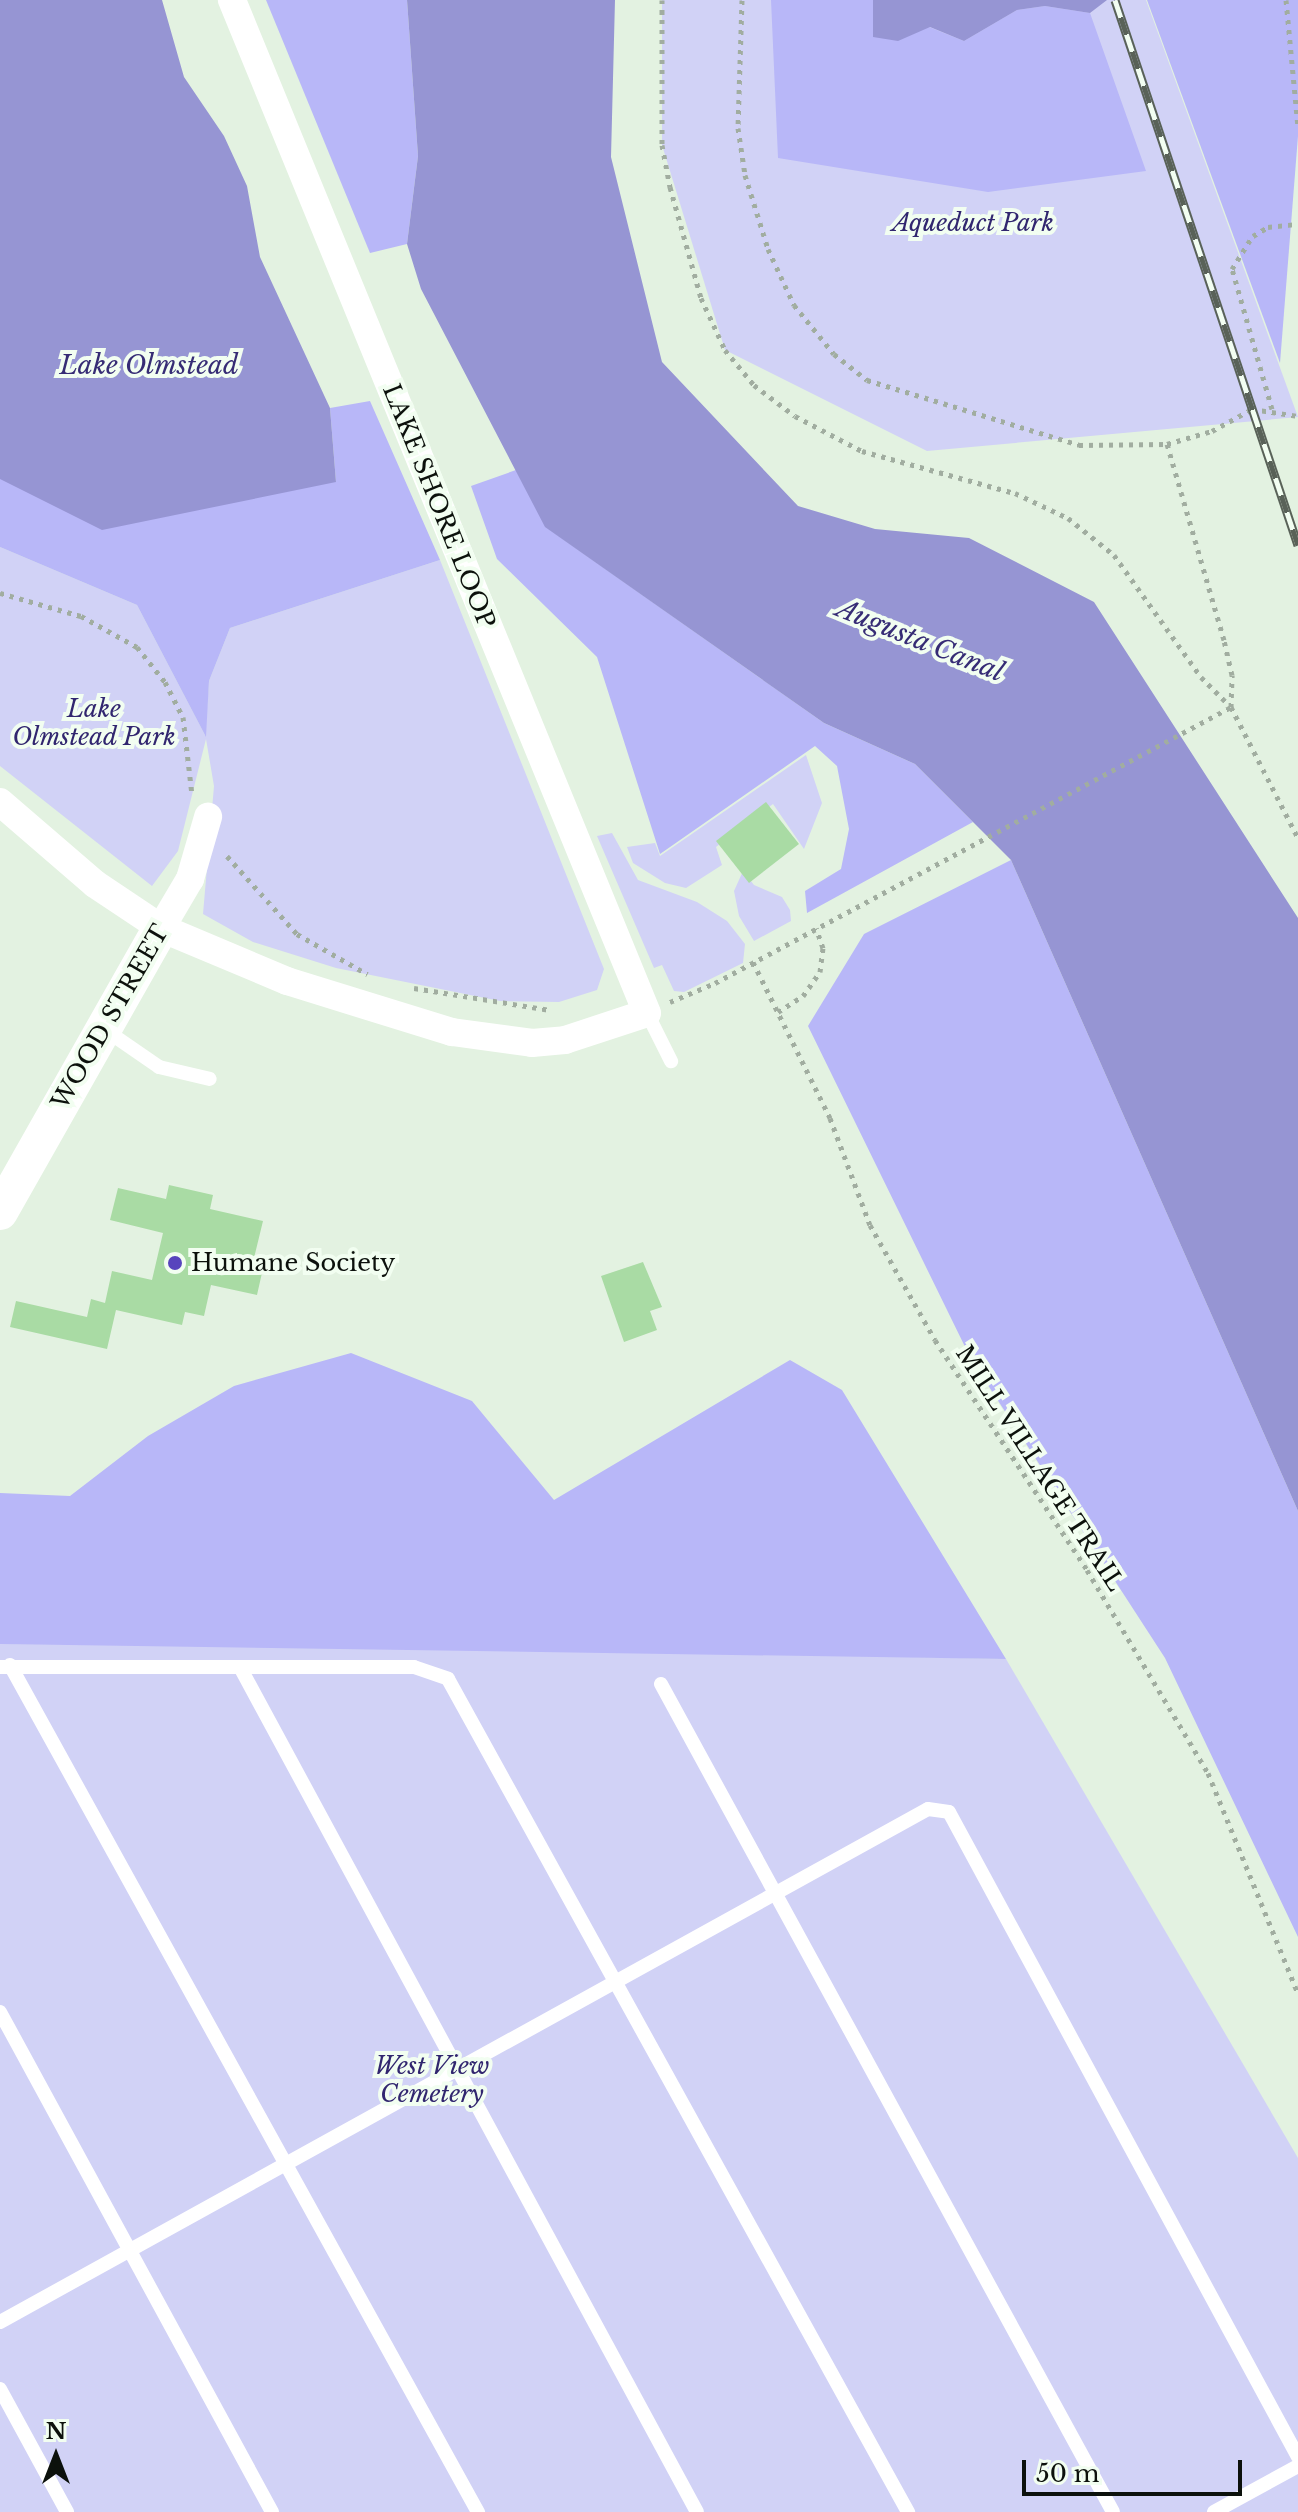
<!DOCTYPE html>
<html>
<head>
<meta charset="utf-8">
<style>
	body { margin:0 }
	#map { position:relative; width:1298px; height:2512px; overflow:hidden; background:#e3f2e1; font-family:"Libre Baskerville",serif }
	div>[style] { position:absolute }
	.green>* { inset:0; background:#d1d2f6 }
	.forest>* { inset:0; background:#b8b7f8 }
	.water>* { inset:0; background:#9695d3 }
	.building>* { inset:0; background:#a9dba4 }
	.path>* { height:5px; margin-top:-2.5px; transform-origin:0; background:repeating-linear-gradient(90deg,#a1ada0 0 4px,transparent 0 10px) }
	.service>* { height:14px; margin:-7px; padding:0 7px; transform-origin:7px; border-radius:7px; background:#fff }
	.minor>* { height:28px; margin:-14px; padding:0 14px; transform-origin:14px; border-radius:14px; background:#fff }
	.tertiary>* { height:36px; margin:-18px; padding:0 18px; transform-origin:18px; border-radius:18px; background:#fff }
	.rail>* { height:9px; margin-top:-4.5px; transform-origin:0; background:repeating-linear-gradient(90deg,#f2fef1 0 18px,#596258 0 36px); box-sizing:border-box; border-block:2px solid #596258 }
	.dots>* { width:22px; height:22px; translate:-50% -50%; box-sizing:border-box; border:4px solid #f2fef1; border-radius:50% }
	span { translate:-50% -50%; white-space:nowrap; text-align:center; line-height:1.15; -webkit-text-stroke:8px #f2fef1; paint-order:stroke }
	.park-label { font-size:24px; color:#31266f; font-style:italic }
	.street-label { font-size:24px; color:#0c110c }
	.poi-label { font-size:24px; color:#0c110c }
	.left { translate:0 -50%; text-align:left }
	.water-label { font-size:26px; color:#362c75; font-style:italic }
	.north { position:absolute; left:16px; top:2416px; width:80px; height:80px; -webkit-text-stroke:6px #f2fef1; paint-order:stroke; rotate:0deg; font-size:22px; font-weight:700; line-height:32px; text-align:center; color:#0c110c }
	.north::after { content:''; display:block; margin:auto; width:28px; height:36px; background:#0c110c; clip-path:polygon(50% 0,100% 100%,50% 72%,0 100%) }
	.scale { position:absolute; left:1022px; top:2460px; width:220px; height:36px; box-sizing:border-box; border:4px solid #0c110c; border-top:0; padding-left:10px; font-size:24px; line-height:28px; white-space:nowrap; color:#0c110c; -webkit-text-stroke:6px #f2fef1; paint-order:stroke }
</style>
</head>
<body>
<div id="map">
	<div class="green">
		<div style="clip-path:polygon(662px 0,1146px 0,1298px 417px,927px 451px,725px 350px,662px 145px)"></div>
		<div style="clip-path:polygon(0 547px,137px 605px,205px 735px,209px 681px,230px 628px,440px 560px,604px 969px,597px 990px,559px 1002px,500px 1001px,336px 968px,253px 942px,203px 914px,214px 786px,206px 739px,178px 851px,152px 886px,0 766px)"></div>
		<div style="clip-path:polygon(806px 755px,822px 803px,804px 849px,773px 804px,716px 847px,722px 865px,686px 888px,665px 883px,633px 863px,627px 847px,655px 843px,660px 856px)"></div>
		<div style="clip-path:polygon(612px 833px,638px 880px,697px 902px,727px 921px,745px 944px,743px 963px,684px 992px,674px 991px,662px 965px,654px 968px,597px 836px)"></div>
		<div style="clip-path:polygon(743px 871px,754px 885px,782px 897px,790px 910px,791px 921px,754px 941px,739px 916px,734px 891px)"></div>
		<div style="clip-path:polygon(0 1644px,354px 1645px,1006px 1659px,1298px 2158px,1298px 2512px,0 2512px)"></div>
	</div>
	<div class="forest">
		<div style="clip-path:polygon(266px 0,407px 0,418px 156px,407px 244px,370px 253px)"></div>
		<div style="clip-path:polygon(771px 0,873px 0,873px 37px,929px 27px,964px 41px,1017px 10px,1045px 6px,1090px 13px,1146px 171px,988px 192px,778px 158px)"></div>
		<div style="clip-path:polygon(1147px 0,1298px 0,1298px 136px,1280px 363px)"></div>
		<div style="clip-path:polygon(370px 401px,440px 560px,230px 628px,209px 681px,206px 737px,137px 605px,0 547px,0 478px,336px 482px,330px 408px)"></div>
		<div style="clip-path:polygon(516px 470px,546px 527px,824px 723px,915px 764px,973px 822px,807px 913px,805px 891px,841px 869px,849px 829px,837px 766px,815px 746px,660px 854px,597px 657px,497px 559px,471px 486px)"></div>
		<div style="clip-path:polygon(1011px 860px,1298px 1511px,1298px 1937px,1165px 1658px,971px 1359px,808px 1026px,864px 934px)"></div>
		<div style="clip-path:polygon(351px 1353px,472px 1401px,554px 1500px,790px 1360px,842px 1390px,1006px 1659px,0 1644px,0 1493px,70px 1496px,148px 1436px,234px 1386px)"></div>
	</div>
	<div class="water">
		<div style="clip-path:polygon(0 0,162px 0,184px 77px,224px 136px,247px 186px,260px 257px,330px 408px,336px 482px,102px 530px,0 479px)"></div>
		<div style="clip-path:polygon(407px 0,615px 0,611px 157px,662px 362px,798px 506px,875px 529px,969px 538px,1094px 602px,1298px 918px,1298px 1511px,1011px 860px,915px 764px,824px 723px,545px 527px,421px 289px,407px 244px,418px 156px)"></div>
		<div style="clip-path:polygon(873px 0,1107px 0,1090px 13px,1045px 6px,1017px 10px,964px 41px,930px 27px,898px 41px,873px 37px)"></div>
	</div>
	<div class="building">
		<div style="clip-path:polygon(766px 802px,799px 844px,749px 883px,716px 841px)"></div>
		<div style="clip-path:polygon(169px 1185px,213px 1195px,210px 1209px,263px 1221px,253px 1262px,264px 1264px,257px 1295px,211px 1285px,204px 1316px,185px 1312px,182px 1325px,116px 1310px,107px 1349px,10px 1327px,16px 1301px,87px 1317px,91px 1299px,105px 1303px,112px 1271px,152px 1280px,163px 1233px,110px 1220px,118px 1188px,166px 1199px)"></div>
		<div style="clip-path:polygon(643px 1262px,662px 1307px,650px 1311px,657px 1330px,624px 1342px,601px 1276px)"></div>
	</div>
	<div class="path">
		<div style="left:662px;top:0;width:145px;rotate:90deg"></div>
		<div style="left:662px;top:145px;width:43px;rotate:79.2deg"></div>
		<div style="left:670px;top:187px;width:115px;rotate:74.4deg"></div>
		<div style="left:701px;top:298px;width:57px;rotate:65.2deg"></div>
		<div style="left:725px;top:350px;width:45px;rotate:50.4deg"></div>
		<div style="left:754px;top:385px;width:51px;rotate:37.1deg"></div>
		<div style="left:795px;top:416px;width:76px;rotate:27.6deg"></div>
		<div style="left:862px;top:451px;width:159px;rotate:15.4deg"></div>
		<div style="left:1015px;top:493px;width:59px;rotate:25.3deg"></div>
		<div style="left:1068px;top:518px;width:59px;rotate:38.8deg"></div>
		<div style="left:1114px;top:555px;width:150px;rotate:54.5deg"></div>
		<div style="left:1201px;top:677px;width:42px;rotate:45deg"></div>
		<div style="left:1231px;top:707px;width:147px;rotate:62.9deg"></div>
		<div style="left:742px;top:0;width:128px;rotate:91.8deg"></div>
		<div style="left:738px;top:128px;width:48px;rotate:81.5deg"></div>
		<div style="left:745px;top:175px;width:77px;rotate:72.7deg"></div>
		<div style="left:768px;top:249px;width:62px;rotate:65.1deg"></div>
		<div style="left:794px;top:305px;width:63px;rotate:50.8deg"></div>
		<div style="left:834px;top:354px;width:42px;rotate:38.2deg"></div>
		<div style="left:867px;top:380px;width:222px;rotate:17deg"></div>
		<div style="left:1079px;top:445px;width:88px;rotate:-0.7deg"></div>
		<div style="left:1167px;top:444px;width:47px;rotate:-16.1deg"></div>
		<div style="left:1212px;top:431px;width:46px;rotate:-28.8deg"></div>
		<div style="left:1252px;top:409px;width:47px;rotate:8.7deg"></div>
		<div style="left:1286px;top:0;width:128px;rotate:84.6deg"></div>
		<div style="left:1272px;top:409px;width:146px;rotate:-105.9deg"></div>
		<div style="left:1232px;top:269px;width:39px;rotate:-58deg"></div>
		<div style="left:1253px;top:236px;width:17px;rotate:-31deg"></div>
		<div style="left:1268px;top:227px;width:30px;rotate:-6deg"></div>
		<div style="left:0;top:593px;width:84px;rotate:15.9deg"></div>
		<div style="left:81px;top:616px;width:64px;rotate:29deg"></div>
		<div style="left:137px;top:647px;width:45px;rotate:51.3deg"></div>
		<div style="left:165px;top:682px;width:39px;rotate:63deg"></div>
		<div style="left:183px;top:717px;width:79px;rotate:83.4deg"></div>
		<div style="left:227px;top:856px;width:105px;rotate:48.1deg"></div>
		<div style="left:297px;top:934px;width:81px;rotate:29.7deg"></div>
		<div style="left:753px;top:962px;width:174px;rotate:63.7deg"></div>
		<div style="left:830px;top:1118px;width:114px;rotate:69.5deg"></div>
		<div style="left:870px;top:1225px;width:132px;rotate:60.5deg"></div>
		<div style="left:935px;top:1340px;width:276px;rotate:56.5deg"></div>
		<div style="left:1087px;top:1570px;width:236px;rotate:59.2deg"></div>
		<div style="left:1208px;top:1773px;width:238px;rotate:67.8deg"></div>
		<div style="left:414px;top:988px;width:138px;rotate:9.2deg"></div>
		<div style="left:670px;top:1002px;width:49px;rotate:-22.9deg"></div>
		<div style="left:715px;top:983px;width:585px;rotate:-28.14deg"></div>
		<div style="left:1231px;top:707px;width:32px;rotate:-88deg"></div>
		<div style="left:1232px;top:675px;width:36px;rotate:-103deg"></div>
		<div style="left:1224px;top:640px;width:204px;rotate:-106.2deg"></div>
		<div style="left:778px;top:1012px;width:30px;rotate:-33deg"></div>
		<div style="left:803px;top:996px;width:29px;rotate:-55deg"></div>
		<div style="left:820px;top:972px;width:24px;rotate:-83deg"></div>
		<div style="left:823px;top:948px;width:21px;rotate:-109deg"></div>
	</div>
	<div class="service">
		<div style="left:647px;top:1013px;width:54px;rotate:63.4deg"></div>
		<div style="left:104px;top:1029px;width:67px;rotate:34.6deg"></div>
		<div style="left:159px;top:1067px;width:52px;rotate:13.2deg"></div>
		<div style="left:10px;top:1665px;width:968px;rotate:61.08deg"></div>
		<div style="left:0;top:1667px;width:414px"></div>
		<div style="left:414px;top:1667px;width:36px;rotate:19deg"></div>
		<div style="left:448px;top:1679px;width:952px;rotate:61.09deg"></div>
		<div style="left:241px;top:1669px;width:958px;rotate:61.59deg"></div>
		<div style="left:661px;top:1684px;width:943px;rotate:61.37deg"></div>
		<div style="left:0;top:2012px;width:569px;rotate:61.45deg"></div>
		<div style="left:0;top:2322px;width:1060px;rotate:-28.93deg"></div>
		<div style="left:928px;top:1809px;width:21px;rotate:8deg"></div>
		<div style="left:949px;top:1812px;width:733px;rotate:61.58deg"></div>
		<div style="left:0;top:2389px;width:140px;rotate:61.4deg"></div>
		<div style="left:1214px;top:2512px;width:96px;rotate:-28.7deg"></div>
	</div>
	<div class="minor">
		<div style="left:0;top:802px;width:125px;rotate:40.8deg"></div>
		<div style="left:95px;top:884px;width:79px;rotate:33.7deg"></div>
		<div style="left:161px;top:928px;width:137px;rotate:22.8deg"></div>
		<div style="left:287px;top:981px;width:173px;rotate:17.2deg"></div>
		<div style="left:452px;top:1032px;width:81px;rotate:7.8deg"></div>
		<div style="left:532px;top:1043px;width:33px;rotate:-5deg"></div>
		<div style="left:565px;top:1040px;width:86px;rotate:-18.2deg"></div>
		<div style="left:647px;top:1013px;width:1095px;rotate:-112.28deg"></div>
		<div style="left:161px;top:928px;width:57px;rotate:-59.4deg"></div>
		<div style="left:190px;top:879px;width:65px;rotate:-73.8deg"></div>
	</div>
	<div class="tertiary">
		<div style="left:0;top:1212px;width:326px;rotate:-60.5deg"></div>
	</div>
	<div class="rail">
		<div style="left:1115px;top:0;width:575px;rotate:71.44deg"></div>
	</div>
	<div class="dots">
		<div style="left:175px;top:1263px;background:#5845bd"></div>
	</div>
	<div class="park-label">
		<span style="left:973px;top:223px">Aqueduct Park</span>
		<span style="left:94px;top:723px">Lake<br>Olmstead Park</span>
		<span style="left:432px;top:2080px">West View<br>Cemetery</span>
	</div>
	<div class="street-label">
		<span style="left:439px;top:506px;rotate:68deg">LAKE SHORE LOOP</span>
		<span style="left:110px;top:1017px;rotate:-60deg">WOOD STREET</span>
		<span style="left:1040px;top:1468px;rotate:57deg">MILL VILLAGE TRAIL</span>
	</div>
	<div class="poi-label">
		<span class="left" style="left:191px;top:1263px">Humane Society</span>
	</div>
	<div class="water-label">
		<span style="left:149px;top:366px">Lake Olmstead</span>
		<span style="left:920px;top:641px;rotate:22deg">Augusta Canal</span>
	</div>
	<div class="north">N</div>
	<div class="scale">50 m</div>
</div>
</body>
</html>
